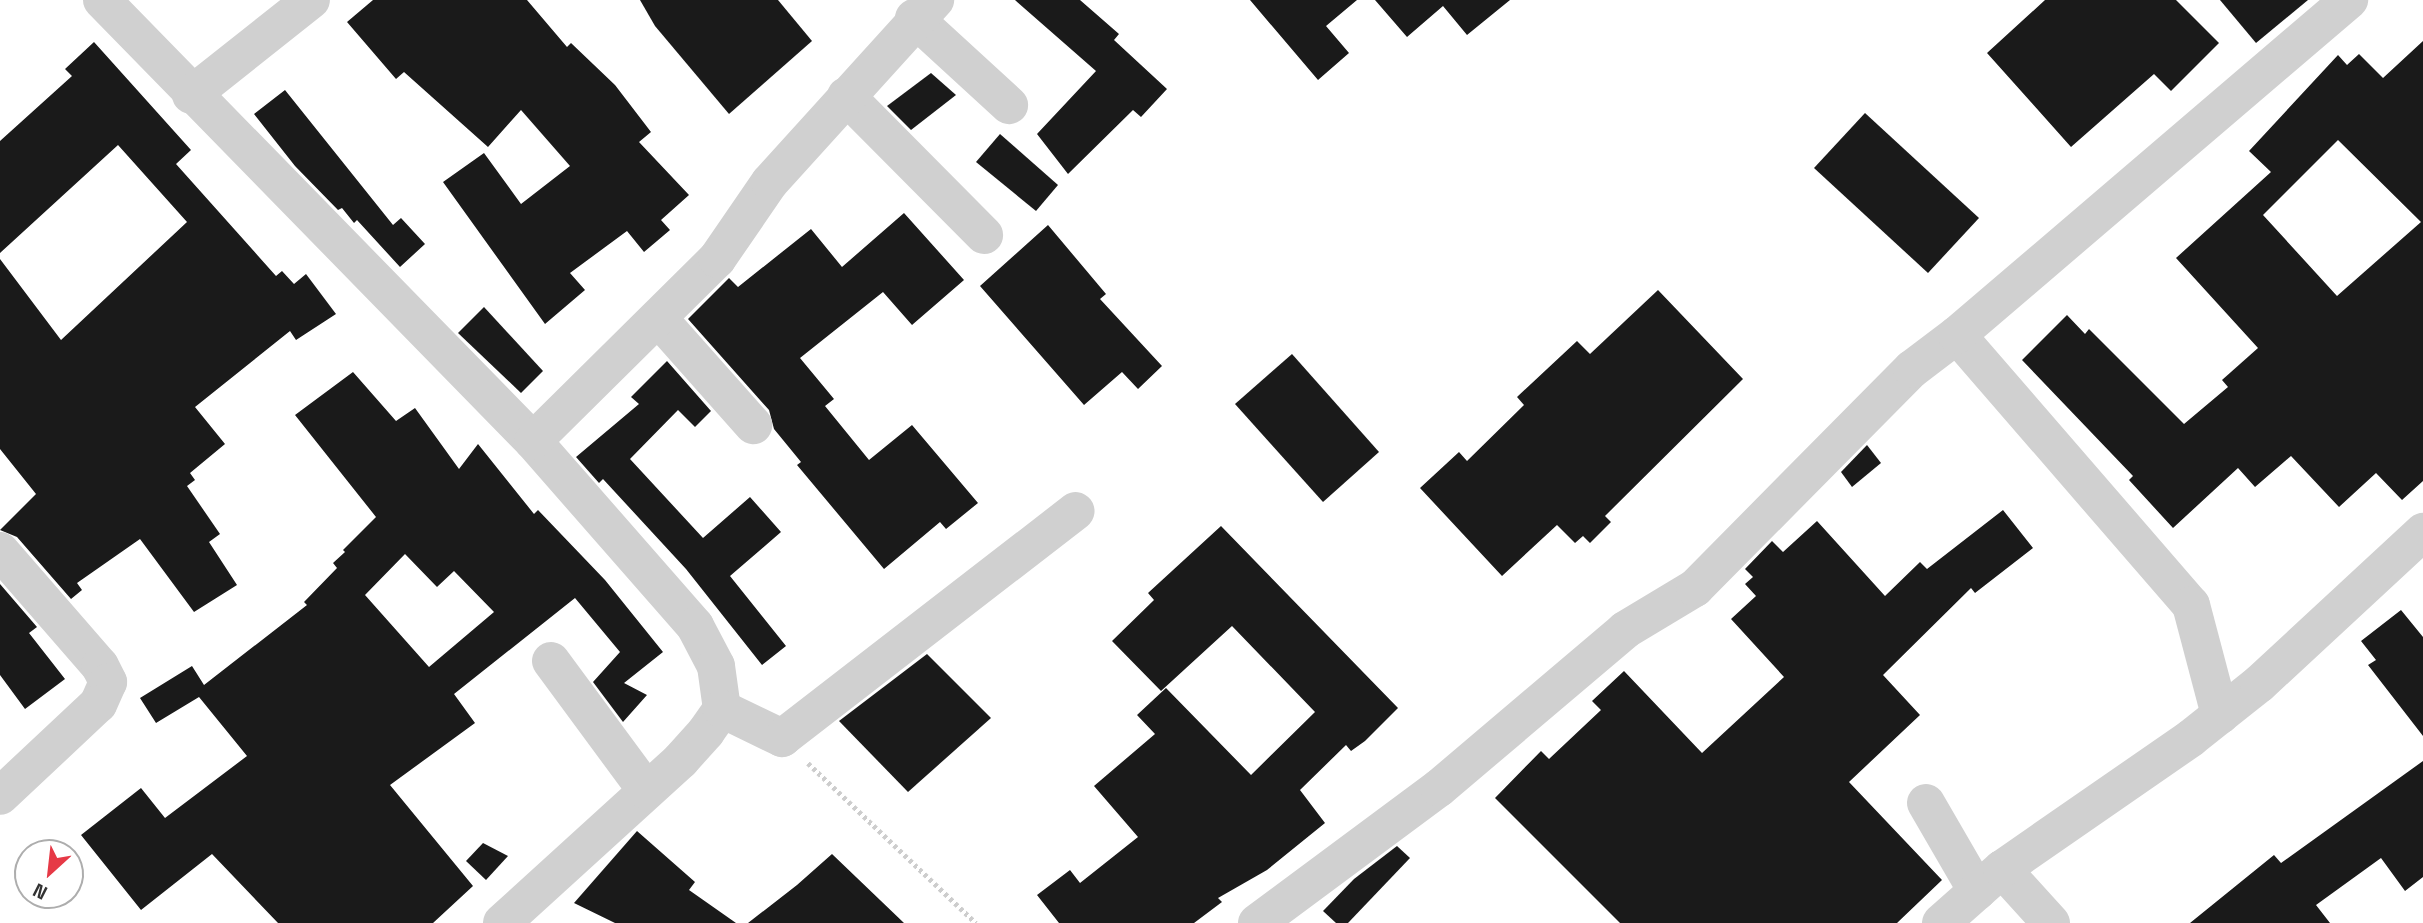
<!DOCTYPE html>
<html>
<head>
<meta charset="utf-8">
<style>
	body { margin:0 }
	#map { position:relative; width:2423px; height:923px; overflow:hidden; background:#fff; font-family:"Space Grotesk",sans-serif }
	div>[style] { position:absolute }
	.building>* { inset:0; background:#1a1a1a }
	.path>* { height:4.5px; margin-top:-2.25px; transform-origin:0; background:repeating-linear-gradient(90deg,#cdcdcd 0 3.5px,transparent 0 7px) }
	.minor>* { height:38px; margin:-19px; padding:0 19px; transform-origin:19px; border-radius:19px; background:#d0d0d0 }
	span { translate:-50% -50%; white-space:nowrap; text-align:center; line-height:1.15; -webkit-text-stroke:7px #fff; paint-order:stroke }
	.north { position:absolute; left:14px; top:839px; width:70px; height:70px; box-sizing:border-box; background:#fff; border:2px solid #adadad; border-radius:50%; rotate:207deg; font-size:19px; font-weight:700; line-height:28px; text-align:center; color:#333 }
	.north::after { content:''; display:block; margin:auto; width:24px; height:32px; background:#e63946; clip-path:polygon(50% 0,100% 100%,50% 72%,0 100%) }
</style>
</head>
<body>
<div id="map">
	<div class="building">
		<div style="clip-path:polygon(373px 0,527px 0,567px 47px,571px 43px,615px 85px,651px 132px,639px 142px,689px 195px,661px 220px,670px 230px,644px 252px,627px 231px,570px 273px,585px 290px,545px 324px,443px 182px,484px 153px,521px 204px,570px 166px,521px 110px,488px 147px,404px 72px,396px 79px,347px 22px)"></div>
		<div style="clip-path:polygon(640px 0,778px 0,812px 41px,729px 114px,655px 26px)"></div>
		<div style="clip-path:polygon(1015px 0,1080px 0,1119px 34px,1114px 40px,1167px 89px,1141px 117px,1133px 110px,1068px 174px,1037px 134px,1096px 71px)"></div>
		<div style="clip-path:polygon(1250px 0,1357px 0,1326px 26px,1349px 53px,1318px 80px)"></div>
		<div style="clip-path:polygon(1375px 0,1510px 0,1467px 35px,1443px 6px,1407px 37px)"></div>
		<div style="clip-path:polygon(2045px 0,2176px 0,2219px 43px,2171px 91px,2154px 74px,2071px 147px,1987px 53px)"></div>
		<div style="clip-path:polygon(2220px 0,2308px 0,2256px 43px)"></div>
		<div style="clip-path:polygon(evenodd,2423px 41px,2423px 481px,2402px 500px,2376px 473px,2339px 507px,2291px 456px,2255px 487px,2238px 468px,2173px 528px,2129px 480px,2133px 476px,2022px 360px,2067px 315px,2085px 334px,2089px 329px,2184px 424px,2228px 387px,2222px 380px,2258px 348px,2176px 258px,2271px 172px,2249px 151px,2338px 55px,2347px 65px,2359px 54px,2383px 78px,2423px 41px,2338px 140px,2421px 222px,2337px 296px,2263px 215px,2338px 140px)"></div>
		<div style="clip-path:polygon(94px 42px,191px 150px,176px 164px,276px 276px,282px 271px,294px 284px,306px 274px,336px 314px,296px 340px,290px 331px,195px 407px,225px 444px,190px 473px,195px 480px,187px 486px,220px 534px,209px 542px,237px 585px,194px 612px,140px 539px,77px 583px,82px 590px,71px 599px,17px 537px,0 530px,36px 494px,0 449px,0 259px,61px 340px,187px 222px,118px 145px,0 253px,0 141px,72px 76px,65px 69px)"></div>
		<div style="clip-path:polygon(931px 73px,956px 95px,911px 130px,887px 106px)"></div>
		<div style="clip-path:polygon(285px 90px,393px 225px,401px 218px,425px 244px,400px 267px,357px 220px,354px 223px,342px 208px,338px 210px,295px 166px,254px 114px)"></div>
		<div style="clip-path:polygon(1865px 113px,1979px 218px,1928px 273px,1814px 168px)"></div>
		<div style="clip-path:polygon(1000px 134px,1058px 185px,1036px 211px,976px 162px)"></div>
		<div style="clip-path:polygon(904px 213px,964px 280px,912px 325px,883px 292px,800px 358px,834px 399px,825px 406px,869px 460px,912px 425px,978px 503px,946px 529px,940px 522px,884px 569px,797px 465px,801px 462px,774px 429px,769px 410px,688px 319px,729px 278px,738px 287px,811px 229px,842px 267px)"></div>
		<div style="clip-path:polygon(1048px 225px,1106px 294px,1100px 299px,1162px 366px,1138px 389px,1122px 372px,1084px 405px,980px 286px)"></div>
		<div style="clip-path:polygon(1658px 290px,1743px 379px,1605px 516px,1611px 522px,1590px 543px,1583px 536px,1575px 543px,1557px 525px,1502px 576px,1420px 488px,1459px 452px,1467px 461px,1524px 405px,1517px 397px,1577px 341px,1590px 354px)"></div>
		<div style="clip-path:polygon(484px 307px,543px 371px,521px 393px,458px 333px)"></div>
		<div style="clip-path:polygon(1292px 354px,1379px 452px,1323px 502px,1235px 404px)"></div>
		<div style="clip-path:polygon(667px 361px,711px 411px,695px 427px,678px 410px,630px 459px,703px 538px,750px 497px,781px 532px,730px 576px,786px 646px,762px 665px,686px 569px,603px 479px,599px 483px,576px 457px,639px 404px,631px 397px)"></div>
		<div style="clip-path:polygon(evenodd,353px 372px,396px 421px,415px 408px,459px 469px,478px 444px,534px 514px,538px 510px,605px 580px,663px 652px,624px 683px,647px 695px,623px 722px,593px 682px,620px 652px,575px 598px,454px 694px,475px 723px,390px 785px,473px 886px,433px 923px,278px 923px,212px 854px,141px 910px,81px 835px,141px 788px,165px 818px,247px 756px,199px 697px,156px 723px,140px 698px,192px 666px,204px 685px,307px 605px,304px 602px,337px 568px,333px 563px,345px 552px,343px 550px,376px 517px,295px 415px,353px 372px,405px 554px,437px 587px,454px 571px,494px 612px,429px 667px,365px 595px,405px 554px)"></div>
		<div style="clip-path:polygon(1867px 445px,1881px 463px,1852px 487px,1841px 472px)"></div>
		<div style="clip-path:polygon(2003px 510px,2033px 548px,1975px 593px,1971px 588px,1883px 675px,1920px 715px,1849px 782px,1942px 880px,1897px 923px,1620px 923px,1495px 798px,1541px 751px,1549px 759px,1601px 710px,1592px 701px,1624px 671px,1702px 753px,1784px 677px,1731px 619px,1756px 596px,1745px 584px,1753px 577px,1745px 569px,1772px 541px,1783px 552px,1817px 521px,1885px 596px,1920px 562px,1927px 569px)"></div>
		<div style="clip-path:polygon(1221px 526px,1398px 708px,1365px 741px,1351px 751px,1346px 745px,1300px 790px,1325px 823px,1267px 870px,1218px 898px,1222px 902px,1194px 923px,1059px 923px,1037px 895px,1070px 870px,1080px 883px,1138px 837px,1094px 786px,1155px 734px,1137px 715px,1166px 688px,1251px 775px,1315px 712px,1232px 626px,1161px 691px,1112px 641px,1154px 600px,1148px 593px)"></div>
		<div style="clip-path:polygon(0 584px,37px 627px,29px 633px,65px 679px,25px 709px,0 675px)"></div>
		<div style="clip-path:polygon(2401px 610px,2423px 637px,2423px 736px,2368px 665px,2376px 660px,2361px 641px)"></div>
		<div style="clip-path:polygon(927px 654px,991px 718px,908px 792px,839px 721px)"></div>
		<div style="clip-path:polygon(2423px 761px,2423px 877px,2405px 891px,2381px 858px,2316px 905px,2330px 923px,2190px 923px,2274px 855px,2281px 863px)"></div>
		<div style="clip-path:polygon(637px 831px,695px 882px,689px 890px,736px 923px,615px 923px,574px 903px)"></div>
		<div style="clip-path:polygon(483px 843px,508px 856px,486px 880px,466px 861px)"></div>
		<div style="clip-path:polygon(1397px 846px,1410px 858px,1348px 923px,1336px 923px,1323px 911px,1354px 879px)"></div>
		<div style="clip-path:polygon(832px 854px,904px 923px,748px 923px,797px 885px)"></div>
	</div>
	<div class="path">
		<div style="left:808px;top:763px;width:232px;rotate:43.6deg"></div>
	</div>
	<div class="minor">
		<div style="left:102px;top:0;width:617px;rotate:45.66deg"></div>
		<div style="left:533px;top:441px;width:246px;rotate:48.8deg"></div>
		<div style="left:695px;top:626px;width:45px;rotate:62.3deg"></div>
		<div style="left:716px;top:666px;width:43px;rotate:82.1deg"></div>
		<div style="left:722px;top:709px;width:28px;rotate:125deg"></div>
		<div style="left:706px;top:732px;width:38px;rotate:132deg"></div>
		<div style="left:681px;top:760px;width:242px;rotate:137.7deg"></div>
		<div style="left:914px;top:18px;width:129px;rotate:42.5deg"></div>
		<div style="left:191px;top:95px;width:153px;rotate:-38.4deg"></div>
		<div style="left:846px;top:96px;width:196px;rotate:45.2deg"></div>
		<div style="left:659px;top:319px;width:142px;rotate:48.4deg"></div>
		<div style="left:1957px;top:335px;width:357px;rotate:49.1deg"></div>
		<div style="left:2191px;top:605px;width:114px;rotate:75.2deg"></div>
		<div style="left:533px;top:441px;width:259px;rotate:-44.7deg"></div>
		<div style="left:717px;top:259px;width:93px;rotate:-55.5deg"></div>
		<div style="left:770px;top:182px;width:246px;rotate:-47.8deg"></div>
		<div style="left:0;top:551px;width:152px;rotate:49deg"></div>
		<div style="left:100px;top:666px;width:18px;rotate:63deg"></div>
		<div style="left:108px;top:682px;width:24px;rotate:114deg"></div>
		<div style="left:98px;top:704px;width:134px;rotate:136.8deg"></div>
		<div style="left:551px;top:661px;width:160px;rotate:53.6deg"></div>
		<div style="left:722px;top:709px;width:67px;rotate:25.8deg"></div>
		<div style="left:782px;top:738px;width:371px;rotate:-37.7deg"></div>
		<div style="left:1926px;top:803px;width:102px;rotate:59.9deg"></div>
		<div style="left:2002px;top:869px;width:73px;rotate:47.8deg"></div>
		<div style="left:1257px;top:923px;width:227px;rotate:-36.6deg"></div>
		<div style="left:1439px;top:788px;width:244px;rotate:-40.3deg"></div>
		<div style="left:1625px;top:630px;width:82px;rotate:-31deg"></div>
		<div style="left:1695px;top:588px;width:308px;rotate:-45.3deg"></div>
		<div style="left:1912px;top:369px;width:56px;rotate:-37.1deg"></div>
		<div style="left:1957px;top:335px;width:516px;rotate:-40.52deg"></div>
		<div style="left:1941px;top:923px;width:81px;rotate:-41.5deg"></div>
		<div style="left:2002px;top:869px;width:230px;rotate:-34.7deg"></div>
		<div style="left:2191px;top:738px;width:87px;rotate:-38.5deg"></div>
		<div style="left:2259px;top:684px;width:224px;rotate:-42.8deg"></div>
	</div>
	<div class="north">N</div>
</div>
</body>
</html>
